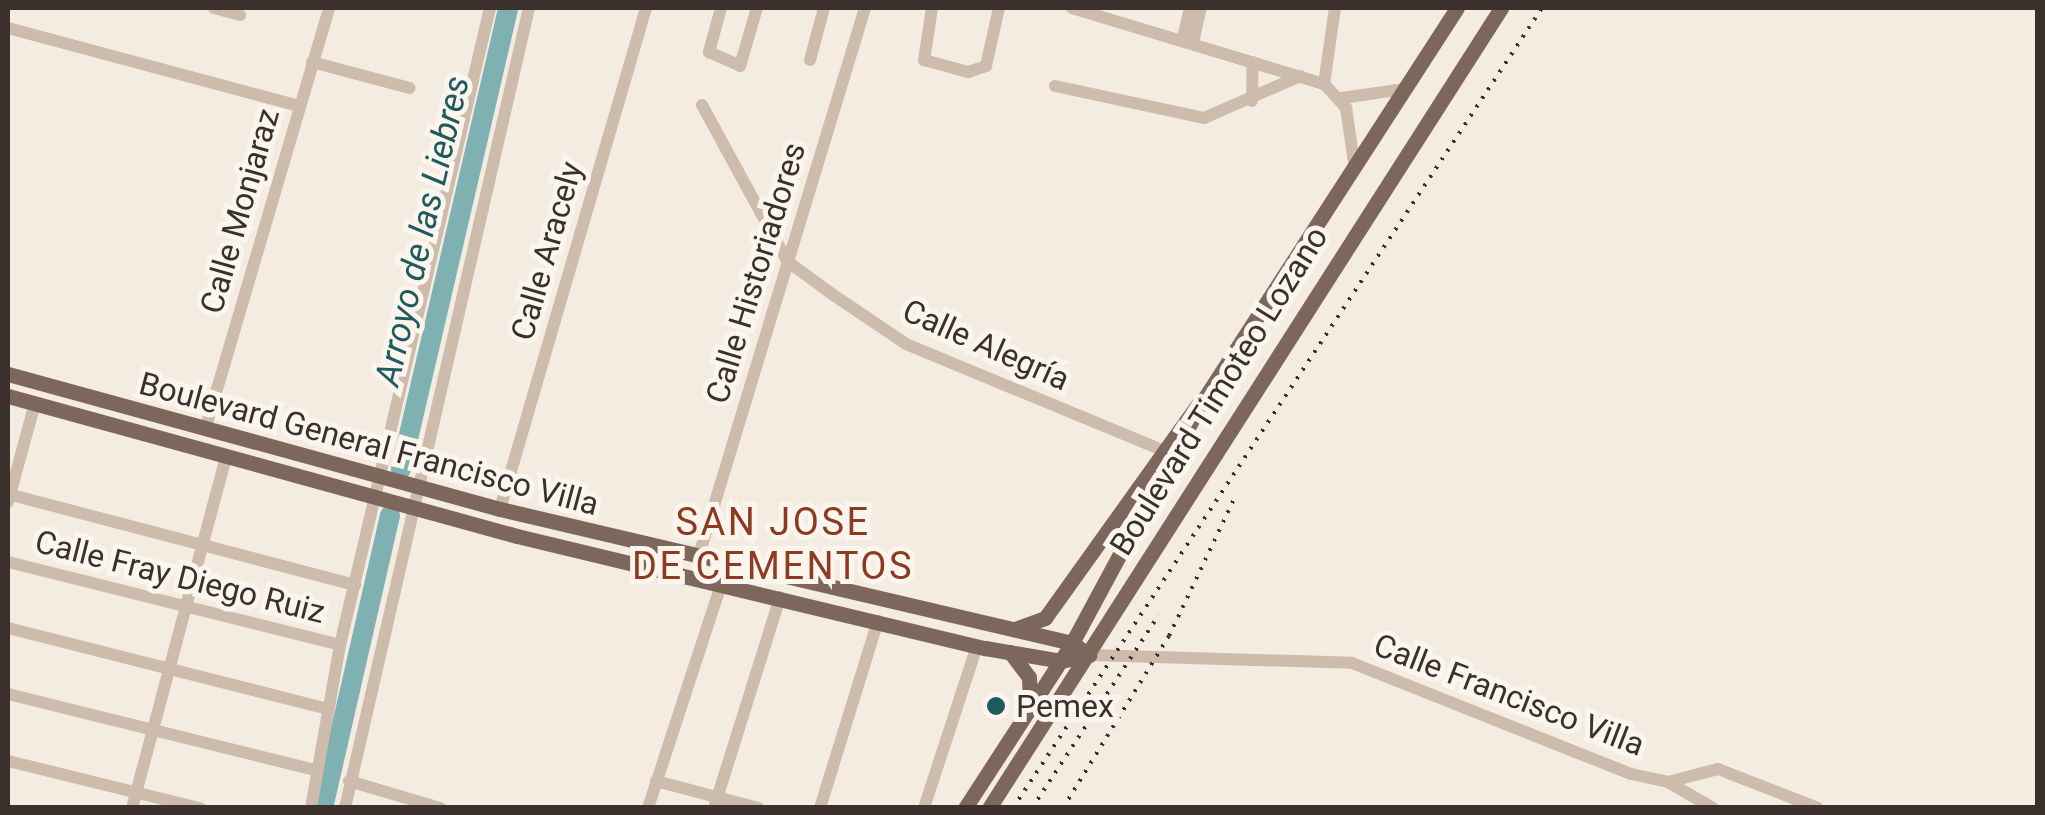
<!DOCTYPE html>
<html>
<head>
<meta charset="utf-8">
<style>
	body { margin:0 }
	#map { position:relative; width:2045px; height:815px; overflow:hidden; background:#f4ebe1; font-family:Roboto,sans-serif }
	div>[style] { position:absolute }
	.river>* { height:20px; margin:-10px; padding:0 10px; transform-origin:10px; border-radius:10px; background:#7fb0b2 }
	.minor>* { height:12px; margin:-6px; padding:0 6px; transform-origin:6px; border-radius:6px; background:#cdbbac }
	.major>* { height:15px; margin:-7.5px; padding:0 7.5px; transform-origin:7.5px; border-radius:7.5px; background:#7d675c }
	.rail>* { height:4px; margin-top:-2px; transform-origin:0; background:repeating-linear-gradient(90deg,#3b302b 0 2.5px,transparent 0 10.5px) }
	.dots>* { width:28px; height:28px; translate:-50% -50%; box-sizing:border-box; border:5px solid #fbf5ee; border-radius:50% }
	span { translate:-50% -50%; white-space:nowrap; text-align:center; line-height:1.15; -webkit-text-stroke:10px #fbf5ee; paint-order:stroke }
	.street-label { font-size:32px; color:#3b302b }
	.poi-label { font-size:32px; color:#3b302b }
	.left { translate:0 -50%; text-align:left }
	.water-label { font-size:35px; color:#1f5a5e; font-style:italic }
	.quarter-label { font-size:38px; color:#8c3b22; letter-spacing:2.5px }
	.frame { position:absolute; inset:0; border:10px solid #3b302b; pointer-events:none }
</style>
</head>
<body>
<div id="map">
	<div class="river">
		<div style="left:401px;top:469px;width:473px;rotate:-76.9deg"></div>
		<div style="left:323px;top:808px;width:300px;rotate:-77.1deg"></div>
	</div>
	<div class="minor">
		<div style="left:214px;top:8px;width:27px;rotate:15deg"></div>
		<div style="left:721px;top:8px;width:46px;rotate:105.3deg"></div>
		<div style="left:709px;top:52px;width:34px;rotate:24deg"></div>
		<div style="left:740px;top:66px;width:60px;rotate:-73.7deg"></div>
		<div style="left:932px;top:8px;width:53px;rotate:98.7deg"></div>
		<div style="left:924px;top:60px;width:46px;rotate:15.3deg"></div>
		<div style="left:968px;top:72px;width:19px;rotate:-18deg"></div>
		<div style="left:986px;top:66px;width:59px;rotate:-77.4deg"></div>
		<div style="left:1072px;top:8px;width:263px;rotate:16.8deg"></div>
		<div style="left:1324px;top:84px;width:33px;rotate:47deg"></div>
		<div style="left:1346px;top:108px;width:55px;rotate:81.6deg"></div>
		<div style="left:8px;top:28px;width:302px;rotate:15deg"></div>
		<div style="left:1183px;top:38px;width:31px;rotate:-77deg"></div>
		<div style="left:1193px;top:42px;width:35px;rotate:-77deg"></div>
		<div style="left:810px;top:60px;width:54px;rotate:-74.9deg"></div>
		<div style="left:312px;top:62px;width:101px;rotate:14.9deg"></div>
		<div style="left:1324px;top:84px;width:77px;rotate:-81.8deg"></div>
		<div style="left:1055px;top:86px;width:152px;rotate:12.1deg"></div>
		<div style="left:1204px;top:118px;width:105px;rotate:-23.6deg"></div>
		<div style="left:1342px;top:98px;width:63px;rotate:-8.3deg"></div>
		<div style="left:1252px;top:101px;width:39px;rotate:-89deg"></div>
		<div style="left:702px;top:105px;width:178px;rotate:61.4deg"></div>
		<div style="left:787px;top:261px;width:56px;rotate:36.3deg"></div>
		<div style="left:832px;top:294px;width:89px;rotate:34deg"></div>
		<div style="left:906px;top:344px;width:287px;rotate:22.5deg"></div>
		<div style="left:205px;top:430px;width:440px;rotate:-73.6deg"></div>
		<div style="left:8px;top:494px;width:359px;rotate:14.7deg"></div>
		<div style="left:8px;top:502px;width:103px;rotate:-74.7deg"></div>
		<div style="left:500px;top:509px;width:522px;rotate:-73.75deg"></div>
		<div style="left:699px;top:555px;width:572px;rotate:-73.12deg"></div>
		<div style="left:8px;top:562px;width:342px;rotate:14deg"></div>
		<div style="left:8px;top:628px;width:330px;rotate:14.2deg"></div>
		<div style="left:1089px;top:655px;width:263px;rotate:1.7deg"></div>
		<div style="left:1352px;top:663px;width:300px;rotate:21.7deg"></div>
		<div style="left:1631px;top:774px;width:38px;rotate:12deg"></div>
		<div style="left:1668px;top:782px;width:52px;rotate:-14.6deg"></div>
		<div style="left:1718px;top:769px;width:107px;rotate:21.3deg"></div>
		<div style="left:8px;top:694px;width:317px;rotate:13.9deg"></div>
		<div style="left:8px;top:761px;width:198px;rotate:13.8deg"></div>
		<div style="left:349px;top:781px;width:95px;rotate:16.5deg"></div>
		<div style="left:656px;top:781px;width:106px;rotate:14.8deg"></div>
		<div style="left:1668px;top:782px;width:52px;rotate:30deg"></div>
		<div style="left:132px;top:808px;width:362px;rotate:-75deg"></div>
		<div style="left:311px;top:808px;width:166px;rotate:-79.9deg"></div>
		<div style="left:340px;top:645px;width:654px;rotate:-76.75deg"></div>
		<div style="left:345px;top:808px;width:821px;rotate:-77.05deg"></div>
		<div style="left:648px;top:808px;width:238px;rotate:-71.9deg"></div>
		<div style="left:714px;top:808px;width:221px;rotate:-72.6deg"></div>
		<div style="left:820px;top:808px;width:196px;rotate:-72.8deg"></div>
		<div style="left:924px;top:808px;width:170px;rotate:-71.9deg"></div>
	</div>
	<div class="major">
		<div style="left:8px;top:374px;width:510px;rotate:15.34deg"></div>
		<div style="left:500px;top:509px;width:587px;rotate:13.18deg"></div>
		<div style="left:1072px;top:643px;width:21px;rotate:35deg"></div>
		<div style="left:8px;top:396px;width:528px;rotate:15.38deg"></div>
		<div style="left:517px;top:536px;width:481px;rotate:13.5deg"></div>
		<div style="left:985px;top:648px;width:77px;rotate:9.7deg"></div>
		<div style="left:1061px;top:661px;width:29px;rotate:-12deg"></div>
		<div style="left:1015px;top:629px;width:32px;rotate:-20deg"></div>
		<div style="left:1045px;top:618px;width:263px;rotate:-54.4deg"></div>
		<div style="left:1010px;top:652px;width:31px;rotate:53deg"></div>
		<div style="left:1029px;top:677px;width:29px;rotate:88deg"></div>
		<div style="left:965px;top:808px;width:197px;rotate:-57deg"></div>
		<div style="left:1072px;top:643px;width:274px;rotate:-61.7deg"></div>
		<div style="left:1202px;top:402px;width:469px;rotate:-57.1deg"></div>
		<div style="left:989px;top:808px;width:950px;rotate:-57.38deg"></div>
	</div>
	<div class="rail">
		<div style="left:1013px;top:808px;width:959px;rotate:-56.53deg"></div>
		<div style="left:1032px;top:808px;width:231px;rotate:-56.7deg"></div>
		<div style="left:1063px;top:808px;width:202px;rotate:-58.4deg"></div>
		<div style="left:1169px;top:636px;width:152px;rotate:-64.6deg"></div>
	</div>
	<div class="dots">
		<div style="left:996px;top:706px;background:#1f5a5e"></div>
	</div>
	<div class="street-label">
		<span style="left:240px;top:211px;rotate:-74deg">Calle Monjaraz</span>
		<span style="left:547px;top:251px;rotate:-74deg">Calle Aracely</span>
		<span style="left:756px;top:273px;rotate:-73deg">Calle Historiadores</span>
		<span style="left:986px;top:345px;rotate:24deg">Calle Alegría</span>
		<span style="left:1219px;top:391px;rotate:-58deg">Boulevard Timoteo Lozano</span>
		<span style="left:369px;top:444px;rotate:15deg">Boulevard General Francisco Villa</span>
		<span style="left:180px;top:577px;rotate:14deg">Calle Fray Diego Ruiz</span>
		<span style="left:1509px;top:695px;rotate:21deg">Calle Francisco Villa</span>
	</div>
	<div class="poi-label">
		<span class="left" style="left:1016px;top:706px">Pemex</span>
	</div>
	<div class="water-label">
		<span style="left:423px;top:231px;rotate:-77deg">Arroyo de las Liebres</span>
	</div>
	<div class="quarter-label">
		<span style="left:773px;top:545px">SAN JOSE<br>DE CEMENTOS</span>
	</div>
	<div class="frame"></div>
</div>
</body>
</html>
